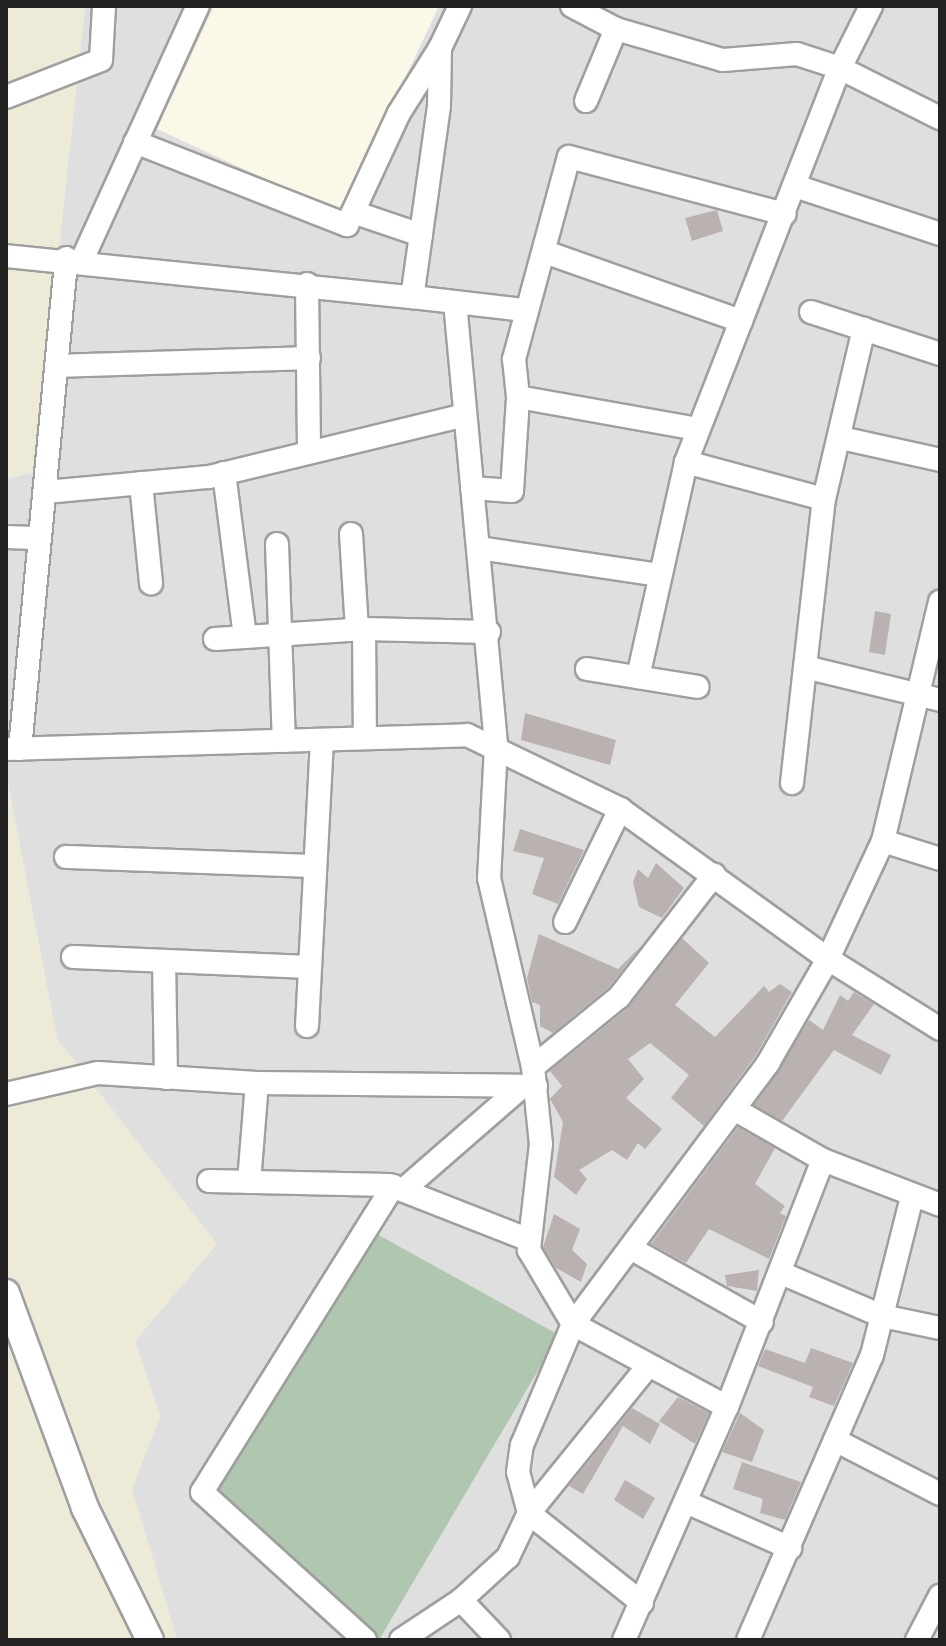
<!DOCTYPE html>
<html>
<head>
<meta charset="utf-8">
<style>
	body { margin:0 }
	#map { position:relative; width:946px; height:1646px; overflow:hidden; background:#f1edea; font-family:Raleway,sans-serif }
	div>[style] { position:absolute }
	.residential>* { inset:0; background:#e0dfdf }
	.education>* { inset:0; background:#fcf8e8 }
	.farmland>* { inset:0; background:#edead8 }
	.cemetery>* { inset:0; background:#afc7ae }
	.building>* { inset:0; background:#bab2b0 }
	.roads { filter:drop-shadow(2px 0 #9f9f9f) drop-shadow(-2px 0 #9f9f9f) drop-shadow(0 2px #9f9f9f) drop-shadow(0 -2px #9f9f9f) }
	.minor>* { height:22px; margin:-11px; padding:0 11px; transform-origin:11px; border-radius:11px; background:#fff }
	.tertiary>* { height:26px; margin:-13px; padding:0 13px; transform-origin:13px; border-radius:13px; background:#fff }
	span { translate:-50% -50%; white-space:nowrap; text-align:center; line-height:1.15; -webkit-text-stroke:6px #fff; paint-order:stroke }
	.frame { position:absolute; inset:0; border:8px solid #222; pointer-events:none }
</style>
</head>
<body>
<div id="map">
	<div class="residential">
		<div style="clip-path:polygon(85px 6px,940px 6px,940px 1640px,177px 1640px,132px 1489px,160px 1416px,135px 1341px,217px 1244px,57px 1039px,6px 773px,6px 479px,35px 472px)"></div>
	</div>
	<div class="education">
		<div style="clip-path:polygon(214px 6px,439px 6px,341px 214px,157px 129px)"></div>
	</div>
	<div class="farmland">
		<div style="clip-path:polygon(6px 6px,85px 6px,35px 472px,6px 479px)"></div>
		<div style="clip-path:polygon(6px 773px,57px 1039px,217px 1244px,135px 1341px,160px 1416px,132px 1489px,177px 1640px,6px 1640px)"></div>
	</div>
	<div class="cemetery">
		<div style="clip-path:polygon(375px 1233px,559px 1335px,379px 1640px,211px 1489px)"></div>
	</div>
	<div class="building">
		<div style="clip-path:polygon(717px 210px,723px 231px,692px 241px,685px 218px)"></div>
		<div style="clip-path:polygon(875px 611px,891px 614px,885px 655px,869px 652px)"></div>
		<div style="clip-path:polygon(525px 713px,616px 740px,610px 765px,521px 740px)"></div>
		<div style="clip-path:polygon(520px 829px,584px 850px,558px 904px,532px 894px,544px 858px,513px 851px)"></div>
		<div style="clip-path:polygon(656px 863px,684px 888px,662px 918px,639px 907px,633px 882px,638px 869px,648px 878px)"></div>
		<div style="clip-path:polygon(539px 934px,618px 969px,640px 947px,609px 987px,553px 1033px,540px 1026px,540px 1005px,532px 1002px,527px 978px)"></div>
		<div style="clip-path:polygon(682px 938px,709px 963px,675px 1005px,715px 1037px,764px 986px,769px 992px,780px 984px,792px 992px,756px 1055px,704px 1126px,671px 1098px,689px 1075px,650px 1043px,628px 1059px,644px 1079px,626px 1098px,662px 1129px,645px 1149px,638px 1143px,627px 1160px,612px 1150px,579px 1170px,587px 1179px,576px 1195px,554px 1177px,563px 1122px,550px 1099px,562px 1086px,550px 1071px,628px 1008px)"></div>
		<div style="clip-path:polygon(854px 992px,874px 1004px,852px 1035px,891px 1055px,881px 1075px,834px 1050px,782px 1121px,754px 1105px,809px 1020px,823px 1030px,840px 995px,848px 1001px)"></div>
		<div style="clip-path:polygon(738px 1127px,775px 1148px,755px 1184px,785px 1206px,780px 1213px,786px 1216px,769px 1259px,709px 1229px,686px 1263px,651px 1244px)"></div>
		<div style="clip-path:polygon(554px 1214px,580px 1229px,572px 1250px,587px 1264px,581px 1282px,556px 1268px,543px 1247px)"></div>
		<div style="clip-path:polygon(759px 1270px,757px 1291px,727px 1286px,725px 1275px)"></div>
		<div style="clip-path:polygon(811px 1348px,853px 1363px,834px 1406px,809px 1397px,813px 1387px,758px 1366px,765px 1349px,805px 1363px)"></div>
		<div style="clip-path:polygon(678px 1397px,709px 1413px,695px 1444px,659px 1421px)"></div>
		<div style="clip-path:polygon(632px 1408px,660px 1424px,650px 1444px,623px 1426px,583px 1494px,569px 1486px)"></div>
		<div style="clip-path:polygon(740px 1413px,764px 1430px,752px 1462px,722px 1452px)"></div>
		<div style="clip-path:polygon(742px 1462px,801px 1482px,785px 1520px,760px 1513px,763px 1499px,733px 1489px)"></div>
		<div style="clip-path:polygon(625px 1480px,655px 1498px,643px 1519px,614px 1500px)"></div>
	</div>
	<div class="roads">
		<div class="minor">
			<div style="left:460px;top:6px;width:47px;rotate:115.5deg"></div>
			<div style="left:440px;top:48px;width:58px;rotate:91deg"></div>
			<div style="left:439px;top:106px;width:193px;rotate:98deg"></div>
			<div style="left:412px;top:297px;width:114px;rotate:6.6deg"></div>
			<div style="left:572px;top:6px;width:50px;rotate:27.6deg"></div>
			<div style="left:616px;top:29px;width:111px;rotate:16.2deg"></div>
			<div style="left:723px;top:60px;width:74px;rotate:-4.6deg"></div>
			<div style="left:797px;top:54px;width:45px;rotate:18deg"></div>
			<div style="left:840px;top:68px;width:112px;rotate:26.6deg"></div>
			<div style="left:6px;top:97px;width:102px;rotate:-21.3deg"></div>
			<div style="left:101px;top:60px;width:54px;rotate:-86.8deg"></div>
			<div style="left:586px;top:101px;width:78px;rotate:-67.4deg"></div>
			<div style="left:135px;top:142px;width:228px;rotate:21.4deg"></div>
			<div style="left:347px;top:225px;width:123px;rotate:-65.1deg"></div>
			<div style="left:399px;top:113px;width:77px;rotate:-57.8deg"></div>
			<div style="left:795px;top:186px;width:153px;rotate:18.3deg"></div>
			<div style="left:353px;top:212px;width:72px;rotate:18.7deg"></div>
			<div style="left:545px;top:252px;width:208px;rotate:19.4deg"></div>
			<div style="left:6px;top:256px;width:408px;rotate:5.8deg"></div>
			<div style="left:82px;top:260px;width:279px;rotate:-65.5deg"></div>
			<div style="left:307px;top:284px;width:166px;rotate:89.3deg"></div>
			<div style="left:455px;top:302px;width:446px;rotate:84.7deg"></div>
			<div style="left:496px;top:746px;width:132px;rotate:93deg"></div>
			<div style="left:489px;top:878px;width:194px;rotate:76.9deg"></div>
			<div style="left:533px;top:1067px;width:77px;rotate:84.1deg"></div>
			<div style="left:541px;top:1144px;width:107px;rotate:96.5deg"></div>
			<div style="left:529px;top:1250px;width:86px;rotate:59.3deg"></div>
			<div style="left:573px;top:1324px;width:175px;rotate:28.3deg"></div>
			<div style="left:811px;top:312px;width:136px;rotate:18deg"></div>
			<div style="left:57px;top:366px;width:252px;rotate:-1.8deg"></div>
			<div style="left:518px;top:397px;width:183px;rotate:10.1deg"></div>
			<div style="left:841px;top:438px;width:101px;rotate:12.5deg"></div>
			<div style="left:686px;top:462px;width:143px;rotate:15deg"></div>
			<div style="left:224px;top:473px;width:165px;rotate:82.7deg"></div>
			<div style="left:141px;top:483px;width:101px;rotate:84.3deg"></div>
			<div style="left:472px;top:488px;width:40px;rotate:4.3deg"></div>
			<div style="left:512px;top:491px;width:94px;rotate:-86.3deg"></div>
			<div style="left:518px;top:397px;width:38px;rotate:-96deg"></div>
			<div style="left:514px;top:359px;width:209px;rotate:-74.8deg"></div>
			<div style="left:569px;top:157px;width:223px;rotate:14.8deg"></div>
			<div style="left:46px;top:492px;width:164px;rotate:-5.3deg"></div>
			<div style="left:209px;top:477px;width:259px;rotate:-13.6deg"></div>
			<div style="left:351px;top:534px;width:95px;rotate:86.4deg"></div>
			<div style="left:6px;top:537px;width:34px;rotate:2deg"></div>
			<div style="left:277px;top:544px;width:197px;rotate:88deg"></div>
			<div style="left:479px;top:548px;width:182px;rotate:8.5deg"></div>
			<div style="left:364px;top:629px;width:109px;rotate:89.5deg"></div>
			<div style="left:215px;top:639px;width:149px;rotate:-3.8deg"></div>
			<div style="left:364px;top:629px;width:125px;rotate:1.4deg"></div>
			<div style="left:805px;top:667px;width:139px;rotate:13.7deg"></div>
			<div style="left:587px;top:669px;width:112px;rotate:9.2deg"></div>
			<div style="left:638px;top:677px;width:220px;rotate:-77.4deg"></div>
			<div style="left:686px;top:462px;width:423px;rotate:-68.7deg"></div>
			<div style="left:840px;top:68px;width:69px;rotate:-63.4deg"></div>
			<div style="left:6px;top:749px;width:461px;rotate:-1.7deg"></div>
			<div style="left:467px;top:735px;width:170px;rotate:25.8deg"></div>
			<div style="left:620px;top:809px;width:256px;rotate:35.8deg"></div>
			<div style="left:828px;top:959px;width:132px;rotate:32deg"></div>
			<div style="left:20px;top:749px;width:493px;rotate:-84.6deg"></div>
			<div style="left:792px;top:783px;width:286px;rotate:-83.6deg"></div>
			<div style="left:824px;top:499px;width:175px;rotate:-76.8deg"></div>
			<div style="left:883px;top:841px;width:60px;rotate:17.5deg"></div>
			<div style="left:66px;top:857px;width:249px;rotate:2.1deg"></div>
			<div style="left:565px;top:922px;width:126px;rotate:-64deg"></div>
			<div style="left:73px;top:957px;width:237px;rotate:2.4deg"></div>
			<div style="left:164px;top:961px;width:117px;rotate:89deg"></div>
			<div style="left:307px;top:1026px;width:286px;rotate:-87deg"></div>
			<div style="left:533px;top:1067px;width:111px;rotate:-39.1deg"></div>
			<div style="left:619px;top:997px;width:155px;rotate:-52.1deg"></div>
			<div style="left:6px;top:1094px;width:94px;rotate:-12.9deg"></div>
			<div style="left:98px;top:1073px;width:159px;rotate:3.6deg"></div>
			<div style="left:257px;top:1083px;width:279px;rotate:0.6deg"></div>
			<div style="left:734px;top:1109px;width:103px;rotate:29.8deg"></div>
			<div style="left:823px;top:1160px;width:125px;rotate:21deg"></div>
			<div style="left:209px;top:1181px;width:180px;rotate:1.3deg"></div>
			<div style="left:389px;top:1185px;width:148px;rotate:21.4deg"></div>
			<div style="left:249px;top:1182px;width:99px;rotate:-85.4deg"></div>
			<div style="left:403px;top:1190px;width:152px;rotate:-41deg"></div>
			<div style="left:632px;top:1249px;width:149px;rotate:29.3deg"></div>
			<div style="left:781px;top:1273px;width:110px;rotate:23.1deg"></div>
			<div style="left:882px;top:1316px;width:59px;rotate:11.7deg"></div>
			<div style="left:835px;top:1440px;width:118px;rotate:27.2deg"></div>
			<div style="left:686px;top:1502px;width:114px;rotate:23.9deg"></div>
			<div style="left:461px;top:1600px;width:55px;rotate:46.5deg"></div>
			<div style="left:642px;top:1603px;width:144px;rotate:-141.5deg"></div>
			<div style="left:529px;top:1513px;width:42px;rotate:-105deg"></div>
			<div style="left:518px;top:1472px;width:27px;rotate:-82deg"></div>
			<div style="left:522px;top:1445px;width:131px;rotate:-67.1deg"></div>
			<div style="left:573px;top:1324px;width:326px;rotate:-53.2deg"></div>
			<div style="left:768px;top:1063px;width:120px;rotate:-60deg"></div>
			<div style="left:828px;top:959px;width:130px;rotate:-65deg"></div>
			<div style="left:883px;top:841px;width:246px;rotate:-76.6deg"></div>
			<div style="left:365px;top:1640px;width:220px;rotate:-137.8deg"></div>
			<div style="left:202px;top:1492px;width:361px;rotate:-58deg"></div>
			<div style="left:401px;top:1640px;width:72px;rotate:-33.7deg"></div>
			<div style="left:461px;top:1600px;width:64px;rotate:-42.5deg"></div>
			<div style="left:508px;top:1557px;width:49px;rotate:-64.5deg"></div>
			<div style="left:529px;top:1513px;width:189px;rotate:-51deg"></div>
			<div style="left:624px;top:1640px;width:255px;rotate:-66.2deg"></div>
			<div style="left:727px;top:1407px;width:265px;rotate:-68.8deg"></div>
			<div style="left:748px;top:1640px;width:311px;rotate:-66.5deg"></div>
			<div style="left:872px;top:1355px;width:163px;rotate:-75.8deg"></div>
			<div style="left:917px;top:1640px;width:50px;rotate:-62.4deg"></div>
		</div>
		<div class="tertiary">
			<div style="left:6px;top:1293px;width:229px;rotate:69.8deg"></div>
			<div style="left:85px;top:1508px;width:147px;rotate:63.8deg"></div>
		</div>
	</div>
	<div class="frame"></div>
</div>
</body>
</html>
